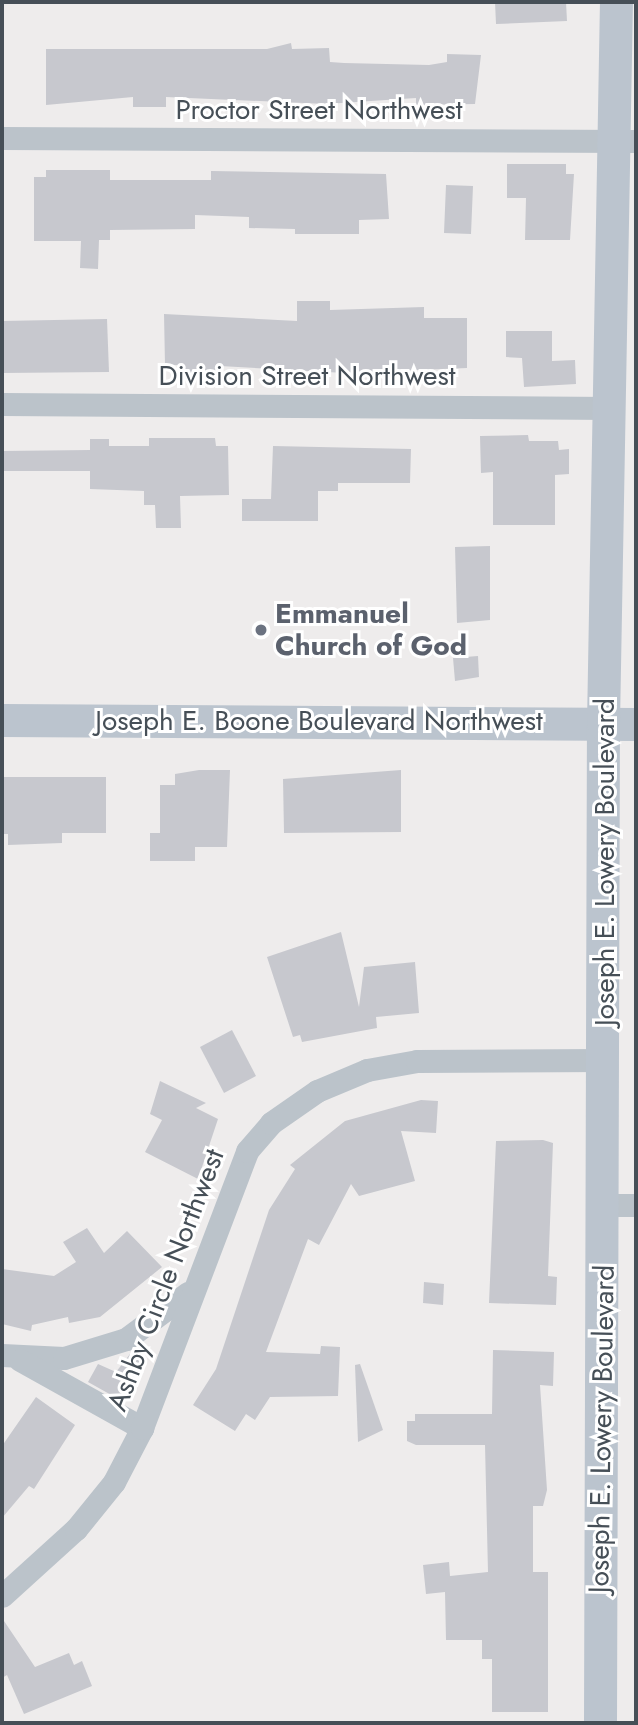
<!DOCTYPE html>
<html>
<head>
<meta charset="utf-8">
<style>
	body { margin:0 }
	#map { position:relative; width:638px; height:1725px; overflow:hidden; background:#eeecec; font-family:Jost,sans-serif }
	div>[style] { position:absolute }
	.building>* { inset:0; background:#c7c8ce }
	.street>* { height:23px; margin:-11.5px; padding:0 11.5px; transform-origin:11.5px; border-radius:11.5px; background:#bbc3ca }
	.secondary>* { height:33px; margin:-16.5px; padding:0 16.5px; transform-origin:16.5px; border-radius:16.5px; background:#bbc4ce }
	.dots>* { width:19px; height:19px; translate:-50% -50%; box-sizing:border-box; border:4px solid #fff; border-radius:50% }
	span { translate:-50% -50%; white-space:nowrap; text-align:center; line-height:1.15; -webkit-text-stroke:6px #fff; paint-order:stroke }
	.street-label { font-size:28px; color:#464f57 }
	.worship-label { font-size:28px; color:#5b616d; font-weight:700 }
	.left { translate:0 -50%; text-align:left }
	.frame { position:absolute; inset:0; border:4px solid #464f57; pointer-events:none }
</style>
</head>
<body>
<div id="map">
	<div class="building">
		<div style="clip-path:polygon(495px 2px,566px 2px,567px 21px,496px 24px)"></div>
		<div style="clip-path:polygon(291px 43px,292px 49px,329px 48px,330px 62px,344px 63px,429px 65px,447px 62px,447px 54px,481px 55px,475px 104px,416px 105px,416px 98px,326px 104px,166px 97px,166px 107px,133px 107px,133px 97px,46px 105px,46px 49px,267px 49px)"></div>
		<div style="clip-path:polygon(507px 164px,566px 164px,566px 174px,574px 174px,570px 240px,525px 240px,526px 198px,507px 198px)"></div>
		<div style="clip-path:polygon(46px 170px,110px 170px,110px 180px,211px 180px,211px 171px,386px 174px,389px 219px,359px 220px,359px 234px,295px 234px,295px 229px,249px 228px,249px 217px,195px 215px,195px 229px,110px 230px,110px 240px,99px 240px,98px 269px,80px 268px,81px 241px,34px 241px,34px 177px,46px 177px)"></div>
		<div style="clip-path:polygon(446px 185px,473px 186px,471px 234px,444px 233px)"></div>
		<div style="clip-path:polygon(297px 301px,330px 301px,330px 310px,424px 307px,424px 318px,467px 318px,467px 368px,345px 373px,220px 366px,220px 372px,177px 374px,177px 365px,165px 365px,164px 314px,297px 321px)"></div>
		<div style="clip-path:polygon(107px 319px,109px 372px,2px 373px,2px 321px)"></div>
		<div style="clip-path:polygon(506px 331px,552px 331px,552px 361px,575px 360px,576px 384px,524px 387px,522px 358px,506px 357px)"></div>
		<div style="clip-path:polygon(528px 435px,529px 441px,558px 441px,559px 450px,569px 449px,569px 474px,555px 475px,555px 525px,493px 525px,493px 472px,481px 473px,480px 436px)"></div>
		<div style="clip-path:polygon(149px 438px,215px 438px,216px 446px,228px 446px,229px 495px,180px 496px,181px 528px,156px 528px,155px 505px,144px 505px,144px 491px,90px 489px,90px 471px,2px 471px,2px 451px,90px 450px,90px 439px,109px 439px,109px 446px,149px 446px)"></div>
		<div style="clip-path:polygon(273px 446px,411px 449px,410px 483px,338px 483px,338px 491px,318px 491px,318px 521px,242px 521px,242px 499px,271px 499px)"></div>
		<div style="clip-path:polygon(490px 546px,490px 620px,457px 623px,455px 547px)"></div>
		<div style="clip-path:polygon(478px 656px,479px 677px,455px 681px,453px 658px)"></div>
		<div style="clip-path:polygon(199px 770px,230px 770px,227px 847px,195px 847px,195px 861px,150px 861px,150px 833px,160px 833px,160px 785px,175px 785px,175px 774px)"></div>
		<div style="clip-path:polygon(401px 770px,401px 832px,284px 833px,283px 779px)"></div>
		<div style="clip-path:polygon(2px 777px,106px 777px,106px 833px,62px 833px,62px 843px,8px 845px,8px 834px,2px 834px)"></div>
		<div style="clip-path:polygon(341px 932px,359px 1007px,364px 967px,415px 962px,419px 1013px,376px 1017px,377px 1028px,302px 1042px,300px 1035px,293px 1037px,267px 957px)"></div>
		<div style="clip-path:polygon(232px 1030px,256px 1076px,224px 1093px,200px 1047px)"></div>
		<div style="clip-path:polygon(160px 1081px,206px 1103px,196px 1108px,218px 1119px,198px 1179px,145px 1152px,162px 1120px,150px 1114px)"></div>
		<div style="clip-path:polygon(421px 1100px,438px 1101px,436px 1133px,401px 1131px,415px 1181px,359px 1196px,351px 1184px,319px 1245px,308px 1239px,266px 1352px,320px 1354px,321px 1346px,340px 1347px,338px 1396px,270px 1397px,255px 1420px,246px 1414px,235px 1431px,193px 1405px,216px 1369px,269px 1210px,295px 1169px,290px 1165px,345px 1121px)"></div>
		<div style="clip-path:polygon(543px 1140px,553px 1143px,548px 1276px,557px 1277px,556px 1305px,489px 1303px,496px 1141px)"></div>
		<div style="clip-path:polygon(87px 1228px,104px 1253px,127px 1231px,162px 1267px,100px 1317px,69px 1323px,68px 1317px,32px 1325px,31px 1331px,2px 1324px,2px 1269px,54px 1276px,76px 1262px,63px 1242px)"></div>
		<div style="clip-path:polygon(424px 1282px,444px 1284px,443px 1305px,423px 1303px)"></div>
		<div style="clip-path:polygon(493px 1350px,554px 1352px,553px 1386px,540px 1385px,547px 1490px,543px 1506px,533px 1506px,533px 1572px,548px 1572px,548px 1712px,492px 1712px,492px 1659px,482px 1659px,482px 1640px,446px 1640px,445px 1592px,426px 1594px,423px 1565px,449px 1562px,450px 1576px,488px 1572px,485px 1445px,416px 1445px,407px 1441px,407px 1421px,415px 1421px,415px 1414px,492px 1414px)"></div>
		<div style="clip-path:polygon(130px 1354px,144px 1362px,122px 1401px,88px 1382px,98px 1364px,116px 1372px)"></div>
		<div style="clip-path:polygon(360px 1364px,383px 1430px,358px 1442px,355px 1365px)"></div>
		<div style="clip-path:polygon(36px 1397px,75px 1425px,34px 1489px,29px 1486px,2px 1518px,2px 1446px)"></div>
		<div style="clip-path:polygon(2px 1618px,35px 1667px,69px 1653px,74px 1665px,82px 1661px,92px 1686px,24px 1714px,7px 1675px,2px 1678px)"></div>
	</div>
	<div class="street">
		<div style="left:2px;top:138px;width:634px;rotate:0.27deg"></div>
		<div style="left:2px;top:404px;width:610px;rotate:0.38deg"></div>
		<div style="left:604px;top:1205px;width:32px"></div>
		<div style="left:2px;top:1355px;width:62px;rotate:2.8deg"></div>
		<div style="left:64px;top:1358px;width:65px;rotate:-17deg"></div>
		<div style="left:126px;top:1339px;width:77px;rotate:-36.6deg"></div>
		<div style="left:20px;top:1360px;width:140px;rotate:29.1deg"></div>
		<div style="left:2px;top:1596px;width:100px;rotate:-42.2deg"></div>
		<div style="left:76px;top:1529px;width:60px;rotate:-51deg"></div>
		<div style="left:114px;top:1482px;width:61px;rotate:-62.6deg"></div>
		<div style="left:142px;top:1428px;width:296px;rotate:-69.2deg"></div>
		<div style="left:247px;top:1151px;width:37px;rotate:-49deg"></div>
		<div style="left:271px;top:1123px;width:56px;rotate:-34.8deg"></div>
		<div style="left:317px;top:1091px;width:54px;rotate:-22.8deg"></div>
		<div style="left:367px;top:1070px;width:51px;rotate:-10.2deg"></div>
		<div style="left:417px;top:1061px;width:189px;rotate:-0.3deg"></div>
	</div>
	<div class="secondary">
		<div style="left:2px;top:720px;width:634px;rotate:0.36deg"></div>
		<div style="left:600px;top:1723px;width:1000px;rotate:-89.83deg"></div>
		<div style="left:603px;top:723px;width:721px;rotate:-88.97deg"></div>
	</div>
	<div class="dots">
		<div style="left:261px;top:630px;background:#6b7280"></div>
	</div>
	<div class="street-label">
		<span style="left:319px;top:110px">Proctor Street Northwest</span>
		<span style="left:307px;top:376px">Division Street Northwest</span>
		<span style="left:319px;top:721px">Joseph E. Boone Boulevard Northwest</span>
		<span style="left:605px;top:862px;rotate:-90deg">Joseph E. Lowery Boulevard</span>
		<span style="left:166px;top:1280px;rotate:-69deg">Ashby Circle Northwest</span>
		<span style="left:602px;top:1429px;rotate:-89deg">Joseph E. Lowery Boulevard</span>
	</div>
	<div class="worship-label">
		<span class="left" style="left:275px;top:630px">Emmanuel<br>Church of God</span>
	</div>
	<div class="frame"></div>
</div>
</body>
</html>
